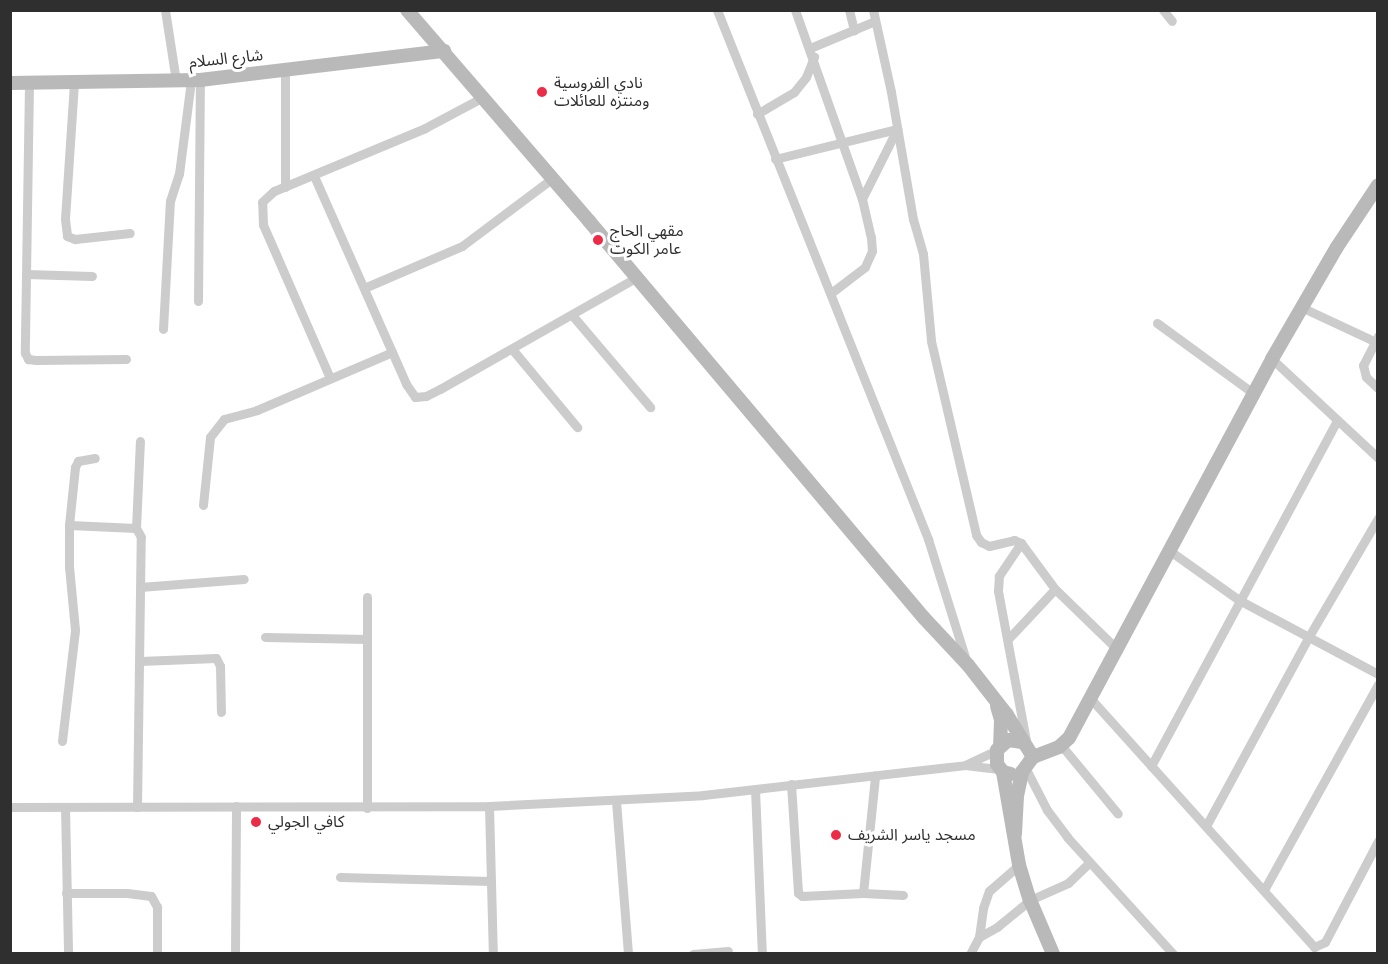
<!DOCTYPE html>
<html>
<head>
<meta charset="utf-8">
<style>
	body { margin:0 }
	#map { position:relative; width:1388px; height:964px; overflow:hidden; background:#fff; font-family:Helvetica,"Noto Sans Arabic",sans-serif }
	div>[style] { position:absolute }
	.street>* { height:9px; margin:-4.5px; padding:0 4.5px; transform-origin:4.5px; border-radius:4.5px; background:#ccc }
	.secondary>* { height:14px; margin:-7px; padding:0 7px; transform-origin:7px; border-radius:7px; background:#b9b9b9 }
	.dots>* { width:16px; height:16px; translate:-50% -50%; box-sizing:border-box; border:3px solid #fff; border-radius:50% }
	span { translate:-50% -50%; white-space:nowrap; text-align:center; line-height:1.15; -webkit-text-stroke:6px #fff; paint-order:stroke }
	.street-label { font-size:16px; color:#2f2f2f }
	.poi-label { font-size:16px; color:#2f2f2f }
	.left { translate:0 -50%; text-align:left }
	.frame { position:absolute; inset:0; border:12px solid #2f2f2f; pointer-events:none }
</style>
</head>
<body>
<div id="map">
	<div class="street">
		<div style="left:165px;top:10px;width:72px;rotate:81.2deg"></div>
		<div style="left:717px;top:10px;width:570px;rotate:68.25deg"></div>
		<div style="left:928px;top:539px;width:127px;rotate:72.6deg"></div>
		<div style="left:795px;top:10px;width:201px;rotate:70.5deg"></div>
		<div style="left:862px;top:199px;width:39px;rotate:77deg"></div>
		<div style="left:871px;top:237px;width:14px;rotate:86deg"></div>
		<div style="left:872px;top:251px;width:17px;rotate:114deg"></div>
		<div style="left:865px;top:267px;width:43px;rotate:142.6deg"></div>
		<div style="left:849px;top:10px;width:21px;rotate:76deg"></div>
		<div style="left:873px;top:10px;width:84px;rotate:77.6deg"></div>
		<div style="left:891px;top:92px;width:129px;rotate:80.2deg"></div>
		<div style="left:913px;top:219px;width:36px;rotate:74deg"></div>
		<div style="left:923px;top:254px;width:87px;rotate:84.7deg"></div>
		<div style="left:931px;top:341px;width:199px;rotate:76.9deg"></div>
		<div style="left:976px;top:535px;width:9px;rotate:54deg"></div>
		<div style="left:981px;top:542px;width:9px;rotate:27deg"></div>
		<div style="left:989px;top:546px;width:26px;rotate:-13deg"></div>
		<div style="left:1014px;top:540px;width:8px;rotate:23deg"></div>
		<div style="left:1021px;top:543px;width:57px;rotate:53.5deg"></div>
		<div style="left:1055px;top:589px;width:88px;rotate:44.1deg"></div>
		<div style="left:1163px;top:10px;width:14px;rotate:51deg"></div>
		<div style="left:810px;top:48px;width:70px;rotate:-22.6deg"></div>
		<div style="left:74px;top:83px;width:136px;rotate:93.8deg"></div>
		<div style="left:65px;top:219px;width:17px;rotate:83deg"></div>
		<div style="left:67px;top:236px;width:9px;rotate:21deg"></div>
		<div style="left:75px;top:239px;width:55px;rotate:-6.2deg"></div>
		<div style="left:29px;top:84px;width:269px;rotate:90.9deg"></div>
		<div style="left:25px;top:353px;width:7px;rotate:63deg"></div>
		<div style="left:28px;top:359px;width:8px;rotate:7deg"></div>
		<div style="left:36px;top:360px;width:90px;rotate:-0.6deg"></div>
		<div style="left:757px;top:114px;width:43px;rotate:-30.7deg"></div>
		<div style="left:794px;top:92px;width:19px;rotate:-51deg"></div>
		<div style="left:806px;top:77px;width:22px;rotate:-68deg"></div>
		<div style="left:775px;top:159px;width:126px;rotate:-13.8deg"></div>
		<div style="left:897px;top:129px;width:78px;rotate:116.6deg"></div>
		<div style="left:314px;top:176px;width:227px;rotate:66.1deg"></div>
		<div style="left:406px;top:384px;width:16px;rotate:55deg"></div>
		<div style="left:415px;top:397px;width:11px;rotate:-5deg"></div>
		<div style="left:426px;top:396px;width:16px;rotate:-27deg"></div>
		<div style="left:440px;top:389px;width:224px;rotate:-29.6deg"></div>
		<div style="left:285px;top:187px;width:118px;rotate:-90deg"></div>
		<div style="left:26px;top:274px;width:66px;rotate:1.7deg"></div>
		<div style="left:364px;top:288px;width:107px;rotate:-23.2deg"></div>
		<div style="left:462px;top:246px;width:114px;rotate:-36.8deg"></div>
		<div style="left:198px;top:301px;width:221px;rotate:-89.5deg"></div>
		<div style="left:1301px;top:307px;width:81px;rotate:25deg"></div>
		<div style="left:572px;top:315px;width:121px;rotate:49.7deg"></div>
		<div style="left:1157px;top:323px;width:119px;rotate:36.1deg"></div>
		<div style="left:163px;top:329px;width:128px;rotate:-86.9deg"></div>
		<div style="left:170px;top:201px;width:28px;rotate:-72deg"></div>
		<div style="left:179px;top:174px;width:95px;rotate:-82.7deg"></div>
		<div style="left:1378px;top:336px;width:33px;rotate:117deg"></div>
		<div style="left:1363px;top:365px;width:12px;rotate:76deg"></div>
		<div style="left:1366px;top:377px;width:16px;rotate:43deg"></div>
		<div style="left:512px;top:349px;width:102px;rotate:50.2deg"></div>
		<div style="left:1272px;top:359px;width:145px;rotate:43deg"></div>
		<div style="left:330px;top:378px;width:167px;rotate:-113.6deg"></div>
		<div style="left:263px;top:225px;width:23px;rotate:-92deg"></div>
		<div style="left:262px;top:202px;width:16px;rotate:-43deg"></div>
		<div style="left:274px;top:191px;width:164px;rotate:-22.6deg"></div>
		<div style="left:425px;top:128px;width:66px;rotate:-28.1deg"></div>
		<div style="left:203px;top:505px;width:68px;rotate:-84.1deg"></div>
		<div style="left:210px;top:437px;width:23px;rotate:-52deg"></div>
		<div style="left:224px;top:419px;width:34px;rotate:-15deg"></div>
		<div style="left:257px;top:410px;width:147px;rotate:-23.2deg"></div>
		<div style="left:69px;top:525px;width:58px;rotate:-84.1deg"></div>
		<div style="left:75px;top:467px;width:7px;rotate:-63deg"></div>
		<div style="left:78px;top:461px;width:17px;rotate:-10deg"></div>
		<div style="left:1021px;top:543px;width:40px;rotate:124deg"></div>
		<div style="left:999px;top:576px;width:15px;rotate:94deg"></div>
		<div style="left:998px;top:591px;width:153px;rotate:79.4deg"></div>
		<div style="left:1170px;top:551px;width:85px;rotate:35.4deg"></div>
		<div style="left:1239px;top:600px;width:157px;rotate:28deg"></div>
		<div style="left:140px;top:587px;width:104px;rotate:-4.4deg"></div>
		<div style="left:367px;top:597px;width:211px;rotate:90deg"></div>
		<div style="left:265px;top:637px;width:102px;rotate:1.1deg"></div>
		<div style="left:1009px;top:638px;width:67px;rotate:-46.8deg"></div>
		<div style="left:140px;top:661px;width:76px;rotate:-2.3deg"></div>
		<div style="left:216px;top:658px;width:9px;rotate:63deg"></div>
		<div style="left:220px;top:666px;width:46px;rotate:88.8deg"></div>
		<div style="left:1091px;top:699px;width:334px;rotate:48deg"></div>
		<div style="left:1314px;top:947px;width:12px;rotate:-24deg"></div>
		<div style="left:1325px;top:942px;width:114px;rotate:-62.3deg"></div>
		<div style="left:62px;top:741px;width:112px;rotate:-83.3deg"></div>
		<div style="left:75px;top:630px;width:63px;rotate:-95.4deg"></div>
		<div style="left:69px;top:567px;width:42px;rotate:-90deg"></div>
		<div style="left:69px;top:525px;width:67px;rotate:2.6deg"></div>
		<div style="left:1061px;top:745px;width:89px;rotate:50.4deg"></div>
		<div style="left:967px;top:764px;width:33px;rotate:-25deg"></div>
		<div style="left:1151px;top:766px;width:393px;rotate:-61.7deg"></div>
		<div style="left:1026px;top:769px;width:46px;rotate:62.9deg"></div>
		<div style="left:1047px;top:810px;width:34px;rotate:53deg"></div>
		<div style="left:1067px;top:837px;width:158px;rotate:47.8deg"></div>
		<div style="left:791px;top:784px;width:109px;rotate:86.3deg"></div>
		<div style="left:798px;top:893px;width:5px;rotate:37deg"></div>
		<div style="left:802px;top:896px;width:61px;rotate:-2.8deg"></div>
		<div style="left:863px;top:893px;width:118px;rotate:-84.1deg"></div>
		<div style="left:755px;top:789px;width:165px;rotate:87.6deg"></div>
		<div style="left:616px;top:801px;width:153px;rotate:85.5deg"></div>
		<div style="left:489px;top:806px;width:148px;rotate:88.5deg"></div>
		<div style="left:10px;top:807px;width:479px;rotate:-0.1deg"></div>
		<div style="left:489px;top:806px;width:214px;rotate:-2.9deg"></div>
		<div style="left:703px;top:795px;width:264px;rotate:-6.5deg"></div>
		<div style="left:965px;top:765px;width:34px;rotate:7deg"></div>
		<div style="left:65px;top:807px;width:147px;rotate:88.8deg"></div>
		<div style="left:137px;top:807px;width:270px;rotate:-89.2deg"></div>
		<div style="left:141px;top:537px;width:10px;rotate:-119deg"></div>
		<div style="left:136px;top:528px;width:87px;rotate:-87.4deg"></div>
		<div style="left:1206px;top:826px;width:214px;rotate:-61.5deg"></div>
		<div style="left:1308px;top:638px;width:139px;rotate:-59.7deg"></div>
		<div style="left:340px;top:877px;width:151px;rotate:1.5deg"></div>
		<div style="left:1264px;top:890px;width:235px;rotate:-61deg"></div>
		<div style="left:66px;top:893px;width:61px"></div>
		<div style="left:127px;top:893px;width:24px;rotate:7deg"></div>
		<div style="left:151px;top:896px;width:13px;rotate:61deg"></div>
		<div style="left:157px;top:907px;width:47px;rotate:90deg"></div>
		<div style="left:863px;top:893px;width:40px;rotate:2.9deg"></div>
		<div style="left:979px;top:937px;width:21px;rotate:-29deg"></div>
		<div style="left:997px;top:927px;width:43px;rotate:-39.3deg"></div>
		<div style="left:1030px;top:900px;width:42px;rotate:-24.1deg"></div>
		<div style="left:1068px;top:883px;width:30px;rotate:-44deg"></div>
		<div style="left:235px;top:954px;width:148px;rotate:-89.6deg"></div>
		<div style="left:693px;top:954px;width:35px;rotate:-5deg"></div>
		<div style="left:970px;top:954px;width:19px;rotate:-62deg"></div>
		<div style="left:979px;top:937px;width:29px;rotate:-82deg"></div>
		<div style="left:983px;top:908px;width:18px;rotate:-71deg"></div>
		<div style="left:989px;top:891px;width:40px;rotate:-41deg"></div>
	</div>
	<div class="secondary">
		<div style="left:407px;top:10px;width:279px;rotate:49.2deg"></div>
		<div style="left:589px;top:221px;width:519px;rotate:49.84deg"></div>
		<div style="left:924px;top:618px;width:64px;rotate:46.9deg"></div>
		<div style="left:968px;top:665px;width:63px;rotate:52deg"></div>
		<div style="left:1007px;top:715px;width:49px;rotate:58.2deg"></div>
		<div style="left:10px;top:83px;width:190px;rotate:-0.9deg"></div>
		<div style="left:200px;top:80px;width:246px;rotate:-6.8deg"></div>
		<div style="left:997px;top:706px;width:15px;rotate:74deg"></div>
		<div style="left:1001px;top:720px;width:25px;rotate:92deg"></div>
		<div style="left:1003px;top:772px;width:94px;rotate:80.2deg"></div>
		<div style="left:1019px;top:865px;width:37px;rotate:73deg"></div>
		<div style="left:1030px;top:900px;width:59px;rotate:66.9deg"></div>
		<div style="left:1011px;top:774px;width:8px;rotate:-166deg"></div>
		<div style="left:1003px;top:772px;width:10px;rotate:-127deg"></div>
		<div style="left:997px;top:764px;width:14px;rotate:-90deg"></div>
		<div style="left:997px;top:750px;width:15px;rotate:-42deg"></div>
		<div style="left:1008px;top:740px;width:14px;rotate:8deg"></div>
		<div style="left:1015px;top:834px;width:38px;rotate:-87deg"></div>
		<div style="left:1017px;top:796px;width:25px;rotate:-78deg"></div>
		<div style="left:1022px;top:772px;width:19px;rotate:-54deg"></div>
		<div style="left:1033px;top:757px;width:28px;rotate:-21deg"></div>
		<div style="left:1059px;top:747px;width:13px;rotate:-42deg"></div>
		<div style="left:1069px;top:738px;width:430px;rotate:-61.8deg"></div>
		<div style="left:1272px;top:359px;width:129px;rotate:-59.9deg"></div>
		<div style="left:1337px;top:247px;width:74px;rotate:-56.5deg"></div>
	</div>
	<div class="dots">
		<div style="left:542px;top:92px;background:#ec2b46"></div>
		<div style="left:598px;top:240px;background:#ec2b46"></div>
		<div style="left:256px;top:822px;background:#ec2b46"></div>
		<div style="left:836px;top:835px;background:#ec2b46"></div>
	</div>
	<div class="street-label">
		<span style="left:226px;top:59px;rotate:-6deg">شارع السلام</span>
	</div>
	<div class="poi-label">
		<span class="left" style="left:554px;top:92px">نادي الفروسية<br>ومنتزه للعائلات</span>
		<span class="left" style="left:610px;top:240px">مقهي الحاج<br>عامر الكوت</span>
		<span class="left" style="left:268px;top:822px">كافي الجولي</span>
		<span class="left" style="left:848px;top:835px">مسجد ياسر الشريف</span>
	</div>
	<div class="frame"></div>
</div>
</body>
</html>
